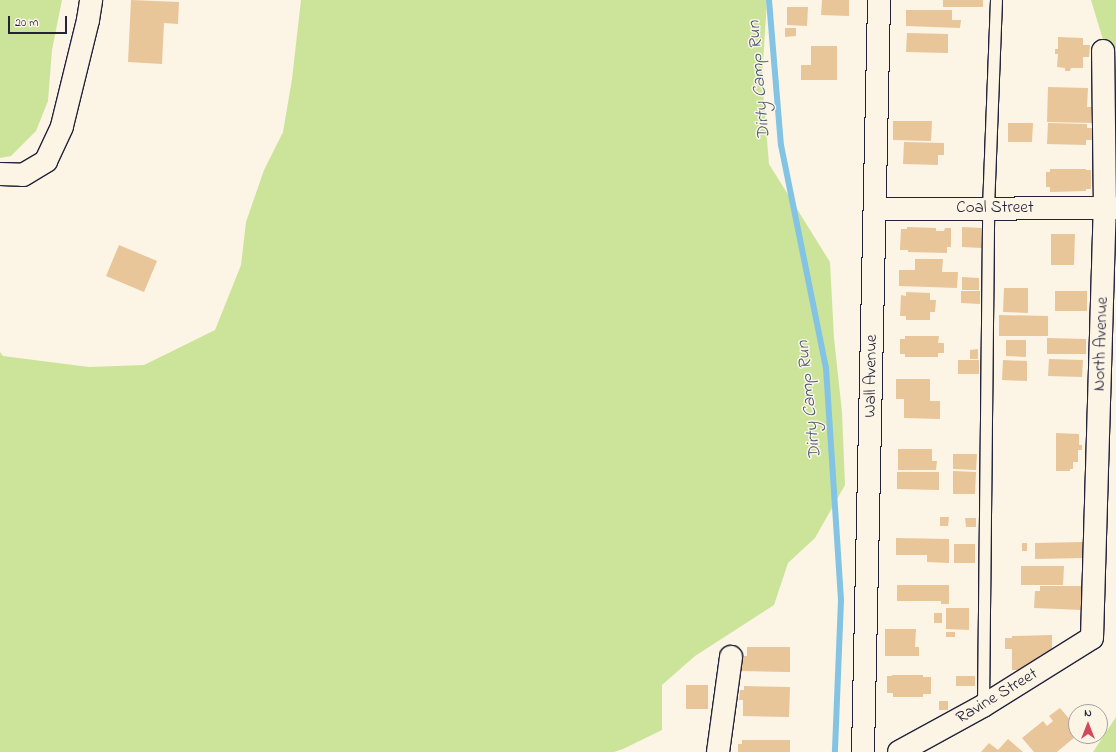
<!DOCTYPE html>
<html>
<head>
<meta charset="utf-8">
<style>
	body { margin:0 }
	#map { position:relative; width:1116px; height:752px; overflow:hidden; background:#fcf5e5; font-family:"Indie Flower",sans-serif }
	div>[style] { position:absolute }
	.green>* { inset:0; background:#cce49a }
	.stream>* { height:6px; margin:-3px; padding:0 3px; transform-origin:3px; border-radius:3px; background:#83c3e4 }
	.building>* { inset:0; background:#e9c59a }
	.roads { filter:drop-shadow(1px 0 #22223b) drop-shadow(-1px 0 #22223b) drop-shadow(0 1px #22223b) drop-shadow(0 -1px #22223b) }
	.service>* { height:11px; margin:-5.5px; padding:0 5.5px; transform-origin:5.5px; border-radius:5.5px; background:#fcf5e5 }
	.minor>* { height:22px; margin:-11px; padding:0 11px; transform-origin:11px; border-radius:11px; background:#fcf5e5 }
	.tertiary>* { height:22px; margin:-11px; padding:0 11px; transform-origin:11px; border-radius:11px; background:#fcf5e5 }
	span { translate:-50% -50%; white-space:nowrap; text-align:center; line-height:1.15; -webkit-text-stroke:3px #fcf5e5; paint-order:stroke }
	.street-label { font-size:17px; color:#22223b }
	.water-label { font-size:18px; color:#445a76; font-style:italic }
	.north { position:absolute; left:1068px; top:704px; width:40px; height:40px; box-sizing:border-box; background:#fcf5e5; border:1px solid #a5a1a1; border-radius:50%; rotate:0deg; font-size:11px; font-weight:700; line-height:16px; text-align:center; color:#22223b }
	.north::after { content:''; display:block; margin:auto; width:14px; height:18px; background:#d1495b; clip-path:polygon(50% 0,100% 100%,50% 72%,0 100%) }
	.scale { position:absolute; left:8px; top:16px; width:59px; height:18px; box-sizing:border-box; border:2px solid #22223b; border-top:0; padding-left:5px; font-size:12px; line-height:14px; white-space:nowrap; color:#22223b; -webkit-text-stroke:3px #fcf5e5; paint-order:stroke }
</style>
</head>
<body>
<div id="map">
	<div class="green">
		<div style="clip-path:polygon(0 0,62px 0,52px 50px,48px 101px,36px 131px,11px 156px,0 158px)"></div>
		<div style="clip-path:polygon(301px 0,767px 0,762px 79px,769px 164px,830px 262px,834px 338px,842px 412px,845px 485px,815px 538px,788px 563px,774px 605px,695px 656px,662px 685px,662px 730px,623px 749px,614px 752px,0 752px,0 352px,3px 356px,89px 367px,144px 365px,215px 330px,241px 265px,246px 222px,264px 170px,283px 132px,292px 79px)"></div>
		<div style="clip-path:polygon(1091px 0,1116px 0,1116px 76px,1113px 73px)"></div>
		<div style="clip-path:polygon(1116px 717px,1116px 752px,1093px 752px)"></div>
	</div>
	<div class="stream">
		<div style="left:769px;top:0;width:145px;rotate:85.3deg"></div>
		<div style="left:781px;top:145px;width:227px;rotate:78.6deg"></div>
		<div style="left:826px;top:368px;width:232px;rotate:86.3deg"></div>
		<div style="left:841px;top:600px;width:152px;rotate:92.3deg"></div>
	</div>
	<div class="building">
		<div style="clip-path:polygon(131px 0,179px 2px,178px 24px,164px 23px,162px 64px,128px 62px)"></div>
		<div style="clip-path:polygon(822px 0,849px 0,849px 16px,821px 15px)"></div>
		<div style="clip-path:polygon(943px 0,983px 0,983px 7px,943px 7px)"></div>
		<div style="clip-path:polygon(787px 7px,808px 7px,807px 26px,787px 25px)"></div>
		<div style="clip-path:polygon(906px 10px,952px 10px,952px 20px,961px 20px,960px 28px,906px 26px)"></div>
		<div style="clip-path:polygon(785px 28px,796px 28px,796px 36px,785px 37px)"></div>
		<div style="clip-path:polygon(907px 33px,948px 34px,948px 53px,906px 52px)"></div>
		<div style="clip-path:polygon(1058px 37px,1083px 38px,1083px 45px,1090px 45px,1089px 57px,1083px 57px,1083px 68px,1071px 68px,1070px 71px,1065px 71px,1065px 68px,1057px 67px,1058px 54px,1055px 54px,1055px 49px,1058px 49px)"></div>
		<div style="clip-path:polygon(811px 46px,837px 46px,837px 80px,801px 80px,801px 65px,811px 65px)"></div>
		<div style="clip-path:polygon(1048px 87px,1088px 88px,1087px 107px,1094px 107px,1094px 123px,1047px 122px)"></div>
		<div style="clip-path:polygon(893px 121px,932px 121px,931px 141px,893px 140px)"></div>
		<div style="clip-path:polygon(1008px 123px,1033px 123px,1032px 142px,1008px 142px)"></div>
		<div style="clip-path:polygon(1048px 123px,1087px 124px,1087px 128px,1093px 128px,1092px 140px,1086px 140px,1086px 145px,1047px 144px)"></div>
		<div style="clip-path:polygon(904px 142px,944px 143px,944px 155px,938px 155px,938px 165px,903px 164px)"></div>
		<div style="clip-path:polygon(1050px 169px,1086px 169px,1086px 170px,1091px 170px,1091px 189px,1086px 189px,1086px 191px,1050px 192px,1050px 187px,1046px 187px,1046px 172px,1050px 172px)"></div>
		<div style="clip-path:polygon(907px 227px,936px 228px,936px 231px,944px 231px,945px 228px,951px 228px,951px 247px,947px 247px,947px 253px,908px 252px,908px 250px,900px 250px,901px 229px,907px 229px)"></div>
		<div style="clip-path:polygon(962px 227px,983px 228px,982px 248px,962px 247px)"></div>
		<div style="clip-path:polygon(1051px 234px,1075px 234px,1074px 265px,1051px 265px)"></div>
		<div style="clip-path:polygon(119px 245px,157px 261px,144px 292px,106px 276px)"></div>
		<div style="clip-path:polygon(915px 259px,943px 259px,942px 272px,958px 272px,957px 288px,899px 286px,899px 270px,915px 270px)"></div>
		<div style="clip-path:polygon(962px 277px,979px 278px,979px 290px,962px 290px)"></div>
		<div style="clip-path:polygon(1004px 288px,1028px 288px,1028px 313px,1003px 312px)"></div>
		<div style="clip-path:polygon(961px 291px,980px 291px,980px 304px,961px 303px)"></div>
		<div style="clip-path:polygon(1055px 291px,1087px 291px,1087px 311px,1055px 311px)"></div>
		<div style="clip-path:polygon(906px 292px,930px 293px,930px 300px,936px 300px,935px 312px,930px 312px,930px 320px,906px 320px,906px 316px,900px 316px,901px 295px,906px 296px)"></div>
		<div style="clip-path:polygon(999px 315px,1048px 316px,1048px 336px,999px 336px)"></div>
		<div style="clip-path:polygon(905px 336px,939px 336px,938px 343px,944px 343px,944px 353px,938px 353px,938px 357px,905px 357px,905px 354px,900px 354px,900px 339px,905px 339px)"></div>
		<div style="clip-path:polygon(1047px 338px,1086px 339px,1086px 354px,1047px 354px)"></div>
		<div style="clip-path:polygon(1006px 340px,1026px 340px,1026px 357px,1006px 356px)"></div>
		<div style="clip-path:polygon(978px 349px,978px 359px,970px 359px,970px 350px)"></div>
		<div style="clip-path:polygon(1049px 359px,1083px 360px,1082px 377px,1048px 376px)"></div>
		<div style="clip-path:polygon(958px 360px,979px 360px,979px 374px,958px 374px)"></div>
		<div style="clip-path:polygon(1003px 360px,1027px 361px,1027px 381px,1002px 380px)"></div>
		<div style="clip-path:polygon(896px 379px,930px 379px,930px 401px,940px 401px,940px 419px,904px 418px,904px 399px,896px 399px)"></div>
		<div style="clip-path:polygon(1056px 433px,1079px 434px,1079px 445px,1082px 445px,1082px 450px,1078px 450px,1078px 462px,1073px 462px,1073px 469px,1070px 469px,1070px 471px,1056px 471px)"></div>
		<div style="clip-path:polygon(898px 449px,932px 449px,932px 461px,937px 461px,936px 470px,898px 470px)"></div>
		<div style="clip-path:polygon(953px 454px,977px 454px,976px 470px,953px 469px)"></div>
		<div style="clip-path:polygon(953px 471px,976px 472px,975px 494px,953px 494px)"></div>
		<div style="clip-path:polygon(897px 472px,939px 472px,939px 490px,897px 489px)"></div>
		<div style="clip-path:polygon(940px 517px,949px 517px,948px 526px,940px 526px)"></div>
		<div style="clip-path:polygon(965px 518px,976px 518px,976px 527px,966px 527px)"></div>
		<div style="clip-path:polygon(896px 538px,949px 539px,949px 563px,927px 562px,927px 555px,896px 555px)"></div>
		<div style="clip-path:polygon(1083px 542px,1083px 558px,1035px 559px,1035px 543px)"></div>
		<div style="clip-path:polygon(1022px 543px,1027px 543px,1027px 551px,1022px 551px)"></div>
		<div style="clip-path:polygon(954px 544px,975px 544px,975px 563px,954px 563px)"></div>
		<div style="clip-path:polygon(1021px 566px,1064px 566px,1063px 585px,1021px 585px)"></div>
		<div style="clip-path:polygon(897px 585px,949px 585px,949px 604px,941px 604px,941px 601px,897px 601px)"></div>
		<div style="clip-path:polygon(1040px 586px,1082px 586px,1082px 610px,1034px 608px,1035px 591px,1040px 591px)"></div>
		<div style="clip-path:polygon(946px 608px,969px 608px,969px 630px,946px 629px)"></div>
		<div style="clip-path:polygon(934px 613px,942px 613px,942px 623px,934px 623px)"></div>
		<div style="clip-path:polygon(885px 629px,916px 629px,915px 647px,919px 647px,919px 656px,885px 656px)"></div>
		<div style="clip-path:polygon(946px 632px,955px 632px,955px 637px,946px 637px)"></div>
		<div style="clip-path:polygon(1052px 635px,1052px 655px,1040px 655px,1040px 670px,1012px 670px,1012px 649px,1005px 649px,1005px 638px,1012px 638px,1012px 636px)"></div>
		<div style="clip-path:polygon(747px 647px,790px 647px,790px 672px,741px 671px,741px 656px,747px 656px)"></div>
		<div style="clip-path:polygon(892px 675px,923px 675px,923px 677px,931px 677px,931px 694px,923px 694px,923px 697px,893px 697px,893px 693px,887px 693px,887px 676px,892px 676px)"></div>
		<div style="clip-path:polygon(956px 676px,975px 676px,975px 686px,956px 686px)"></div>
		<div style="clip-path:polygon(686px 685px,708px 685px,708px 709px,686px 709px)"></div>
		<div style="clip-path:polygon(744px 686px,790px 687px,789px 717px,743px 716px,743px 700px,739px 700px,740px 690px,744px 690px)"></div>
		<div style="clip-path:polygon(939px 701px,948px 701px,948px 710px,939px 710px)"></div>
		<div style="clip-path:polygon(1060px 708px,1072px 722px,1076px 718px,1076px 736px,1057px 752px,1034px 752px,1022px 738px,1043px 721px,1047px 726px,1053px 721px,1049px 716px)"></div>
		<div style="clip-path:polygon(1008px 739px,1023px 752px,981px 752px,989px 743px,998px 750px)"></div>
		<div style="clip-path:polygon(742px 740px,790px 740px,790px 752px,738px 752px,738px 744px,742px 744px)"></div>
	</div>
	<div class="roads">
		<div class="service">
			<div style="left:983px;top:706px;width:498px;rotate:-89.4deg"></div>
			<div style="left:988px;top:208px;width:208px;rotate:-87.8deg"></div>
		</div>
		<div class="minor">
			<div style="left:0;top:174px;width:23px;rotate:2deg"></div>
			<div style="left:23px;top:175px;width:27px;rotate:-31deg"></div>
			<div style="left:46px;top:161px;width:38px;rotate:-65deg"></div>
			<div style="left:62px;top:126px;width:109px;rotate:-76.2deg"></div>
			<div style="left:88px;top:20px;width:20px;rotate:-81deg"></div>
			<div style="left:875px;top:209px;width:241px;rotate:-0.2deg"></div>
			<div style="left:718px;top:752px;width:96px;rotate:-82.2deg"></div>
			<div style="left:899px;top:752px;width:96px;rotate:-28.7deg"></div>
			<div style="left:983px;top:706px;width:128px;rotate:-32deg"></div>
			<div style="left:1092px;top:638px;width:430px;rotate:-88.3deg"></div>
			<div style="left:1105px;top:208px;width:157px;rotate:-90.7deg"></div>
		</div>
		<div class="tertiary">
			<div style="left:863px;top:752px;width:752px;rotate:-88.78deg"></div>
		</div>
	</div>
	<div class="street-label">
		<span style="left:995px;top:208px">Coal Street</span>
		<span style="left:1101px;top:344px;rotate:-88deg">North Avenue</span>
		<span style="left:871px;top:376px;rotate:-89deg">Wall Avenue</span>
		<span style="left:997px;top:696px;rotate:-31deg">Ravine Street</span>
	</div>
	<div class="water-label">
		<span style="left:760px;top:80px;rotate:-95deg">Dirty Camp Run</span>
		<span style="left:810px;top:400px;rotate:-96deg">Dirty Camp Run</span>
	</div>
	<div class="north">N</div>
	<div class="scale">20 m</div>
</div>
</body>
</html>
